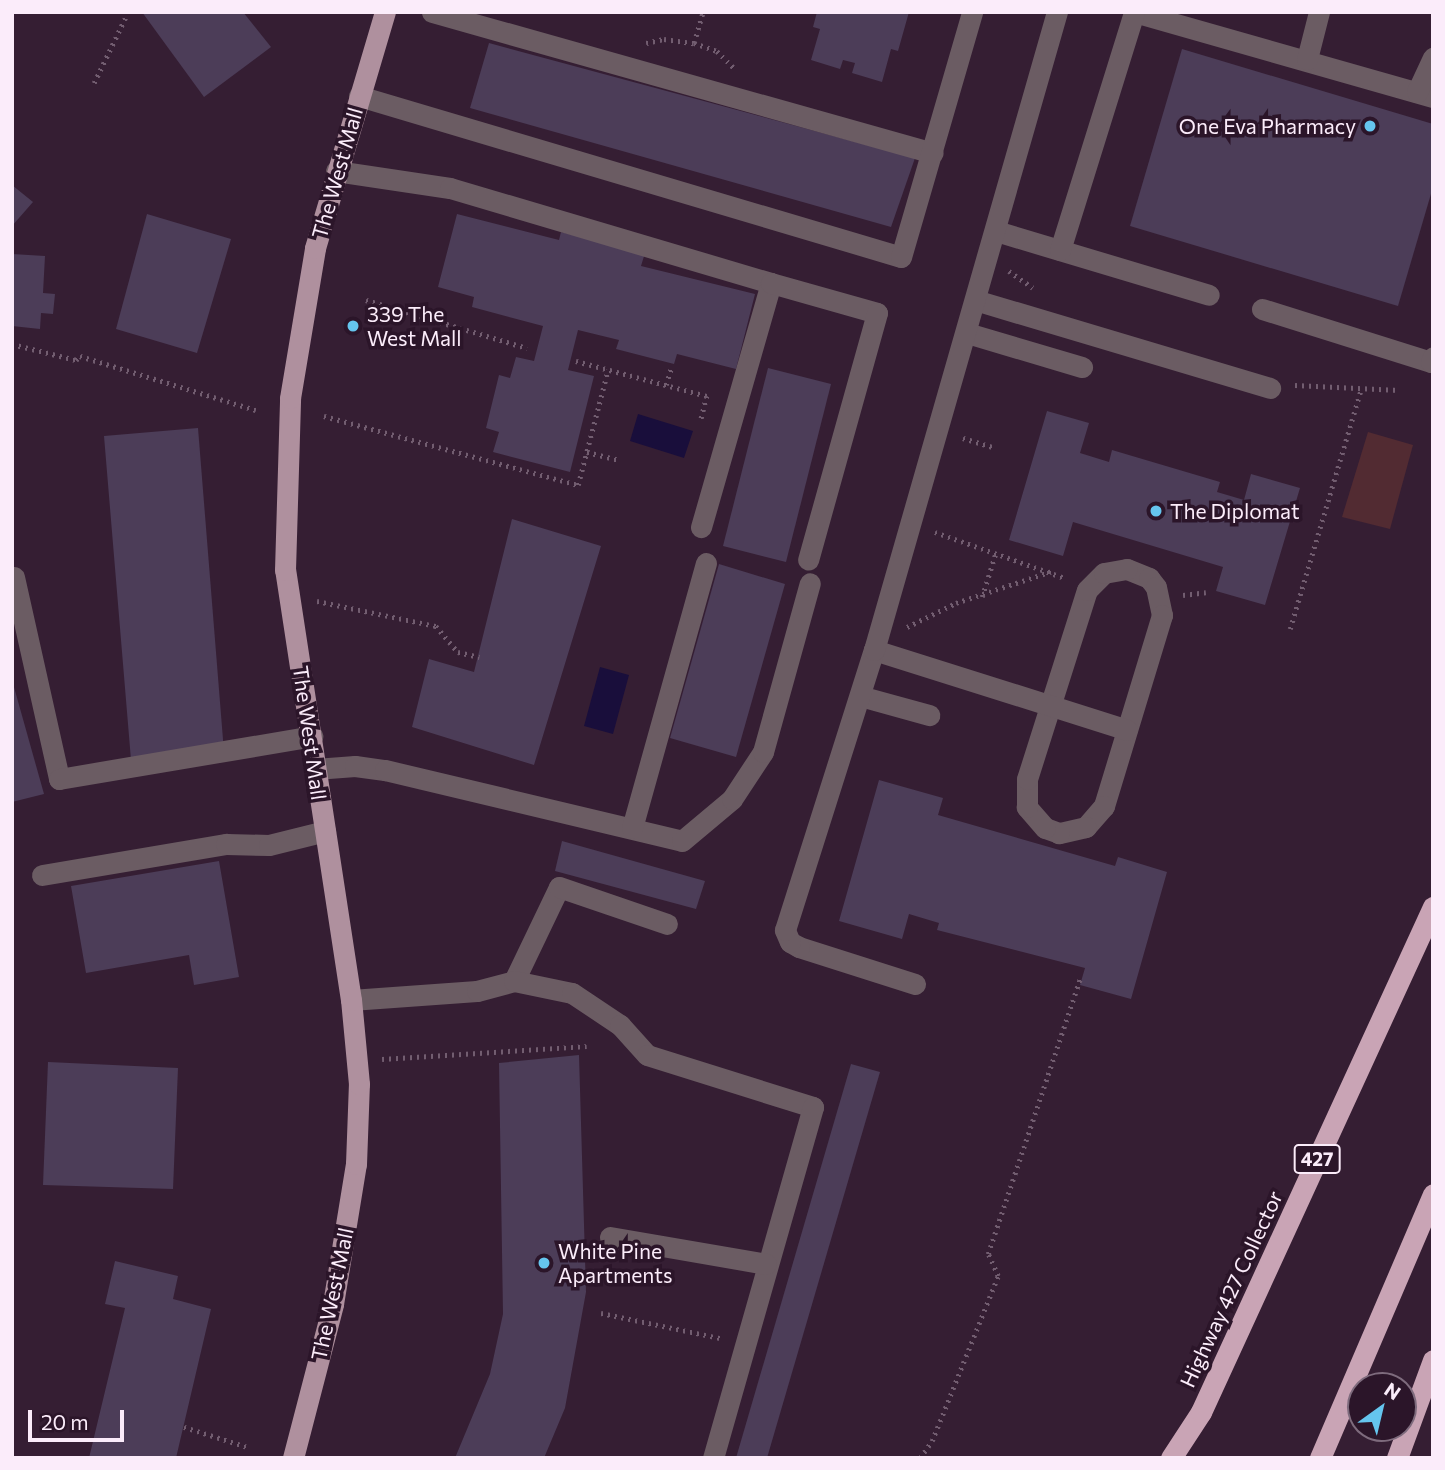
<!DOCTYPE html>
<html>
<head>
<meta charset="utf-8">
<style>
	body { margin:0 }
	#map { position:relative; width:1445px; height:1470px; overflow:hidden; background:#351e33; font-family:Commissioner,sans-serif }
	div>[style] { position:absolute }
	.green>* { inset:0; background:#522b32 }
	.water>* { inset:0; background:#190e3b }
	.building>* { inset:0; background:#4c3d58 }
	.path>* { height:4.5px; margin-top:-2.25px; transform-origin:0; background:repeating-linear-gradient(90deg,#725d70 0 2px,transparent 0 7px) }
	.minor>* { height:21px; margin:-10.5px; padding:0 10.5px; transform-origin:10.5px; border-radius:10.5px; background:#6b5c63 }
	.major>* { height:21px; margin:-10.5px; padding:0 10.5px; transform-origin:10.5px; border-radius:10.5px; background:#af909e }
	.highway>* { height:21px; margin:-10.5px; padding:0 10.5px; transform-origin:10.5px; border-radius:10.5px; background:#c9a4b5 }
	.dots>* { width:19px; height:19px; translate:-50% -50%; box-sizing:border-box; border:4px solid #2b1529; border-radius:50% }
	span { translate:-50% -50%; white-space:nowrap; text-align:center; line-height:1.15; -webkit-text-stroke:7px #2b1529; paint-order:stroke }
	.shield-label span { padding:2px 5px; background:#2b1529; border:2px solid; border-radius:5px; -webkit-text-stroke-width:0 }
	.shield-label { font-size:19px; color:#fbecfa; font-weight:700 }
	.poi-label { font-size:21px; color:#fbecfa }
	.right { translate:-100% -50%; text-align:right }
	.left { translate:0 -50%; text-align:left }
	.street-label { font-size:21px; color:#fbecfa }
	.frame { position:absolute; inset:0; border:14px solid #fbecfa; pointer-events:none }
	.north { position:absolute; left:1347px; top:1372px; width:70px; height:70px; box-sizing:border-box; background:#2b1529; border:2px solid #7e6b7d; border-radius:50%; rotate:34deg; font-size:19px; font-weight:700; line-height:28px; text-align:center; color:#fbecfa }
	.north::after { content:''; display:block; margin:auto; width:24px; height:32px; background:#65c5ee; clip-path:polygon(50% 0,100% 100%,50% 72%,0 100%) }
	.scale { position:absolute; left:28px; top:1410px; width:96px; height:32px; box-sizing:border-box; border:4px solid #fbecfa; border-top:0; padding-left:9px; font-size:21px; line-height:24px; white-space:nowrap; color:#fbecfa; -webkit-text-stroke:5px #2b1529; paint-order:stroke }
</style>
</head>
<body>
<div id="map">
	<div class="green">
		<div style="clip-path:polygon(1368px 432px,1413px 445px,1390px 529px,1342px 517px)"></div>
	</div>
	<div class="water">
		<div style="clip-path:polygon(638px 414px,693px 431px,684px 458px,630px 441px)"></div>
		<div style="clip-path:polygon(600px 667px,629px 675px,613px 734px,584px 726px)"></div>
	</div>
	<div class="building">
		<div style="clip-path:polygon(142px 12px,243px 12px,271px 47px,204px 97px)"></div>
		<div style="clip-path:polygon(817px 12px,909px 12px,898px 51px,891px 49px,882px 82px,852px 73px,855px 63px,843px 60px,840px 69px,811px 60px,820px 29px,813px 27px)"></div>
		<div style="clip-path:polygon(489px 43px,915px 158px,891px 227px,470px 108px)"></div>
		<div style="clip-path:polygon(1182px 49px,1433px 124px,1433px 187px,1398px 306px,1130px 226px)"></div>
		<div style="clip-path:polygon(12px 185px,33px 202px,12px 226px)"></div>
		<div style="clip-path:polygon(147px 214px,231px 239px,197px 353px,116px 329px)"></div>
		<div style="clip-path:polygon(457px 214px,559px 240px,561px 232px,645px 253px,641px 266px,755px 294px,736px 369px,677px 354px,674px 364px,616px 349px,619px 340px,578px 330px,568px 370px,594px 376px,570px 472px,493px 452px,499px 432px,486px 428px,499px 375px,510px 378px,516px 357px,534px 361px,543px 326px,472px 307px,474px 297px,438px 287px)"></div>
		<div style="clip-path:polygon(12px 254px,45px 256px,43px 293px,55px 294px,53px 314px,41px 313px,40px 329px,12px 326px)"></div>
		<div style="clip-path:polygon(768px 368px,831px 384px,786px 562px,723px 546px)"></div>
		<div style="clip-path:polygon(1047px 411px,1089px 423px,1080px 453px,1109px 462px,1112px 450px,1220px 482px,1217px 492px,1244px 500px,1251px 474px,1300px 488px,1265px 605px,1216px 591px,1223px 567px,1073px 522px,1063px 556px,1009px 540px)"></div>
		<div style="clip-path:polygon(198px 428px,224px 752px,131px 760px,104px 436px)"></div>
		<div style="clip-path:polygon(512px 519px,601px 546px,534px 765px,412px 727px,429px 659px,474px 672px)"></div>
		<div style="clip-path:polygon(719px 564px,785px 584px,736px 757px,670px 738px)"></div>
		<div style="clip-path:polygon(12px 680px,44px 794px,12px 802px)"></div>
		<div style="clip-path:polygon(879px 780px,943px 798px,938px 815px,1115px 866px,1118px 857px,1167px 872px,1131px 999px,1080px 985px,1085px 968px,937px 930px,939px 923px,909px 914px,902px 939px,839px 921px)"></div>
		<div style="clip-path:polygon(562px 841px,705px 881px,696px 909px,555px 871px)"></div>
		<div style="clip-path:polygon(219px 861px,239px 977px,194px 985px,189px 955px,86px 973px,71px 886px)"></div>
		<div style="clip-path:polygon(579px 1055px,586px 1292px,565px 1408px,544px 1458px,455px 1458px,490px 1374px,503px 1314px,499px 1063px)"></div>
		<div style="clip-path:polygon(48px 1062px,178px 1068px,173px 1189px,43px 1185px)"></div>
		<div style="clip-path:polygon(851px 1064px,880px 1072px,767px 1458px,736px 1458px)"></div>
		<div style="clip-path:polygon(115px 1261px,178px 1276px,173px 1299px,211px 1309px,176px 1458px,89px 1458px,125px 1308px,105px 1304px)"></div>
	</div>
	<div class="path">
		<div style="left:646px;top:43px;width:18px;rotate:-13deg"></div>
		<div style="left:664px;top:39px;width:30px;rotate:8deg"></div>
		<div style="left:694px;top:43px;width:24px;rotate:19deg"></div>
		<div style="left:717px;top:51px;width:25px;rotate:45deg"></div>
		<div style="left:694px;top:43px;width:32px;rotate:-74deg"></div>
		<div style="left:94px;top:83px;width:76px;rotate:-64.4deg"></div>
		<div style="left:1009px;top:271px;width:29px;rotate:35deg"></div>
		<div style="left:366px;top:300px;width:168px;rotate:16.6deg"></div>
		<div style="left:12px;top:344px;width:66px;rotate:14deg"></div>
		<div style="left:76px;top:360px;width:6px;rotate:-45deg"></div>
		<div style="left:80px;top:356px;width:184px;rotate:17.1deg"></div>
		<div style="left:576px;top:361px;width:136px;rotate:15deg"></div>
		<div style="left:707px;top:396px;width:25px;rotate:104deg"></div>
		<div style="left:666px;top:385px;width:17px;rotate:-73deg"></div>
		<div style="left:1295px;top:385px;width:104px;rotate:2.8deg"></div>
		<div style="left:324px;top:416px;width:263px;rotate:15.2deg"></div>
		<div style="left:578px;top:485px;width:119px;rotate:-75.4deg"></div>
		<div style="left:963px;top:438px;width:34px;rotate:17deg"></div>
		<div style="left:587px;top:452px;width:33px;rotate:14deg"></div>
		<div style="left:935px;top:532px;width:138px;rotate:19.5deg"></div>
		<div style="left:1183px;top:595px;width:23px;rotate:-7deg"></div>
		<div style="left:982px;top:597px;width:47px;rotate:-72.7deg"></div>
		<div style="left:317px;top:601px;width:122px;rotate:11.9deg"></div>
		<div style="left:436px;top:626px;width:34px;rotate:50deg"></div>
		<div style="left:458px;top:652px;width:22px;rotate:13deg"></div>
		<div style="left:907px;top:627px;width:55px;rotate:-26.1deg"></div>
		<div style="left:956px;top:603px;width:101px;rotate:-18.4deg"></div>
		<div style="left:1290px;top:629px;width:250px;rotate:-73.5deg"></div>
		<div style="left:382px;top:1059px;width:205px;rotate:-3.6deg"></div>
		<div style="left:601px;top:1313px;width:122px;rotate:11.9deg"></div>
		<div style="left:184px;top:1427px;width:67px;rotate:17.4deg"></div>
		<div style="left:920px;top:1458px;width:21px;rotate:-55deg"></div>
		<div style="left:932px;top:1441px;width:178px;rotate:-68.2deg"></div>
		<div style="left:998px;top:1276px;width:24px;rotate:-114deg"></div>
		<div style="left:988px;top:1254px;width:290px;rotate:-71.5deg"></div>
	</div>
	<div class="minor">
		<div style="left:432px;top:12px;width:520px;rotate:15.72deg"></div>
		<div style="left:1134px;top:12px;width:311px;rotate:15.9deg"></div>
		<div style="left:1307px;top:59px;width:49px;rotate:-75.7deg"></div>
		<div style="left:1417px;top:92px;width:38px;rotate:-65deg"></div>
		<div style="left:359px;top:96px;width:565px;rotate:16.54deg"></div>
		<div style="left:901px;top:257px;width:255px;rotate:-73.8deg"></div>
		<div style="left:336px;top:171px;width:115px;rotate:8.5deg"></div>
		<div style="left:450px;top:188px;width:335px;rotate:16.5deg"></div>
		<div style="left:771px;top:283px;width:254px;rotate:106deg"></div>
		<div style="left:996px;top:231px;width:222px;rotate:16.7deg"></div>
		<div style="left:1060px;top:250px;width:249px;rotate:-72.7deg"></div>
		<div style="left:771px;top:283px;width:110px;rotate:15.8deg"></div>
		<div style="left:877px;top:313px;width:256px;rotate:105.6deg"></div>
		<div style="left:975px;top:300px;width:308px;rotate:16.6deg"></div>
		<div style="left:1262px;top:309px;width:177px;rotate:17.4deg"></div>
		<div style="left:1431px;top:362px;width:5px;rotate:-68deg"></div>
		<div style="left:967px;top:333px;width:120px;rotate:16.5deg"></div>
		<div style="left:1127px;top:569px;width:24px;rotate:22deg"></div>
		<div style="left:1149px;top:578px;width:11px;rotate:52deg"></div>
		<div style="left:1156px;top:587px;width:29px;rotate:78deg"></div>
		<div style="left:1162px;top:615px;width:200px;rotate:106.9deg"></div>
		<div style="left:1104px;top:806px;width:28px;rotate:131deg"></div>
		<div style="left:1086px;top:827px;width:28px;rotate:167deg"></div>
		<div style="left:1059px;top:833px;width:15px;rotate:-160deg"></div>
		<div style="left:1045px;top:828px;width:28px;rotate:-131deg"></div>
		<div style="left:1027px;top:807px;width:28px;rotate:-90deg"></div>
		<div style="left:1027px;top:779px;width:198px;rotate:-72.4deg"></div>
		<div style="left:1087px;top:590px;width:24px;rotate:-45deg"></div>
		<div style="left:1104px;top:573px;width:23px;rotate:-10deg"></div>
		<div style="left:14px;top:577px;width:207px;rotate:77.4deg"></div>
		<div style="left:59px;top:779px;width:257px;rotate:-9.6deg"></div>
		<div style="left:874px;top:650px;width:265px;rotate:17.5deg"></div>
		<div style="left:860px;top:696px;width:72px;rotate:15.4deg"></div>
		<div style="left:315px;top:769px;width:40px;rotate:-4.3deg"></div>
		<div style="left:355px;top:766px;width:30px;rotate:8deg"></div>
		<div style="left:385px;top:770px;width:305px;rotate:13.4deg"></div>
		<div style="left:682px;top:841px;width:65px;rotate:-40deg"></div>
		<div style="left:732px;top:799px;width:56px;rotate:-56.6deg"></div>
		<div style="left:763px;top:752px;width:175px;rotate:-74.5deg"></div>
		<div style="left:632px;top:828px;width:275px;rotate:-74.4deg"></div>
		<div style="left:42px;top:875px;width:187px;rotate:-9.6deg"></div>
		<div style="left:226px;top:844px;width:43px;rotate:1.3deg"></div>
		<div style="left:269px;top:845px;width:58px;rotate:-14deg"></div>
		<div style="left:514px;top:981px;width:104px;rotate:-64.4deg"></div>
		<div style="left:559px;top:887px;width:114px;rotate:18.9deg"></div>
		<div style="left:915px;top:984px;width:122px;rotate:-162.3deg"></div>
		<div style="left:799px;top:947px;width:10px;rotate:-151deg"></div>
		<div style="left:790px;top:942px;width:13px;rotate:-113deg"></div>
		<div style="left:785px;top:930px;width:294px;rotate:-72.4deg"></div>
		<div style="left:874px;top:650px;width:664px;rotate:-74deg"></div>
		<div style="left:351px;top:1000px;width:126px;rotate:-4.1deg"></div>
		<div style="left:477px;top:991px;width:38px;rotate:-15deg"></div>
		<div style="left:514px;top:981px;width:59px;rotate:11.7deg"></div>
		<div style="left:572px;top:993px;width:58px;rotate:33.7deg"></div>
		<div style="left:620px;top:1025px;width:40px;rotate:48deg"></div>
		<div style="left:647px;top:1055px;width:174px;rotate:17.4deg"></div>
		<div style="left:813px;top:1107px;width:365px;rotate:105.9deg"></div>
		<div style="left:610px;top:1237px;width:158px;rotate:9.8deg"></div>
	</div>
	<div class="major">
		<div style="left:293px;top:1458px;width:159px;rotate:-75.4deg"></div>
		<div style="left:333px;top:1304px;width:142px;rotate:-80.7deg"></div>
		<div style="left:356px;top:1164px;width:80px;rotate:-87.9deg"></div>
		<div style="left:359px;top:1084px;width:84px;rotate:-95.4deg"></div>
		<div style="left:351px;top:1000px;width:435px;rotate:-98.7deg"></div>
		<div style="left:285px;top:570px;width:172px;rotate:-88.3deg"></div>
		<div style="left:290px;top:398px;width:152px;rotate:-80.5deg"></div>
		<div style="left:315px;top:248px;width:246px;rotate:-73.5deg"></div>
	</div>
	<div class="highway">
		<div style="left:1171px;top:1458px;width:55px;rotate:-56.9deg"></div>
		<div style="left:1201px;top:1412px;width:556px;rotate:-65.33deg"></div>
		<div style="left:1320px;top:1458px;width:287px;rotate:-66.8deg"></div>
		<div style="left:1397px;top:1458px;width:104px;rotate:-69.8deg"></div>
	</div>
	<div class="dots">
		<div style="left:1370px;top:126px;background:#65c5ee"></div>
		<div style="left:353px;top:326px;background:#65c5ee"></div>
		<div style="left:1156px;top:511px;background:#65c5ee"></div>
		<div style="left:544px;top:1263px;background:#65c5ee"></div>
	</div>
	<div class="shield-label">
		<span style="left:1317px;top:1159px">427</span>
	</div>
	<div class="poi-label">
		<span class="right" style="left:1356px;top:126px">One Eva Pharmacy</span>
		<span class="left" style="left:367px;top:326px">339 The<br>West Mall</span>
		<span class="left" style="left:1170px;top:511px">The Diplomat</span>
		<span class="left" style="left:558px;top:1263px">White Pine<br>Apartments</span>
	</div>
	<div class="street-label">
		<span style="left:337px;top:173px;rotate:-74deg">The West Mall</span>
		<span style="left:310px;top:733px;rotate:82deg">The West Mall</span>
		<span style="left:1231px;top:1289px;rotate:-65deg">Highway 427 Collector</span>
		<span style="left:332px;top:1294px;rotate:-78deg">The West Mall</span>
	</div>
	<div class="frame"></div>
	<div class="north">N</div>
	<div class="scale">20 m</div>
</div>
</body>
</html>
